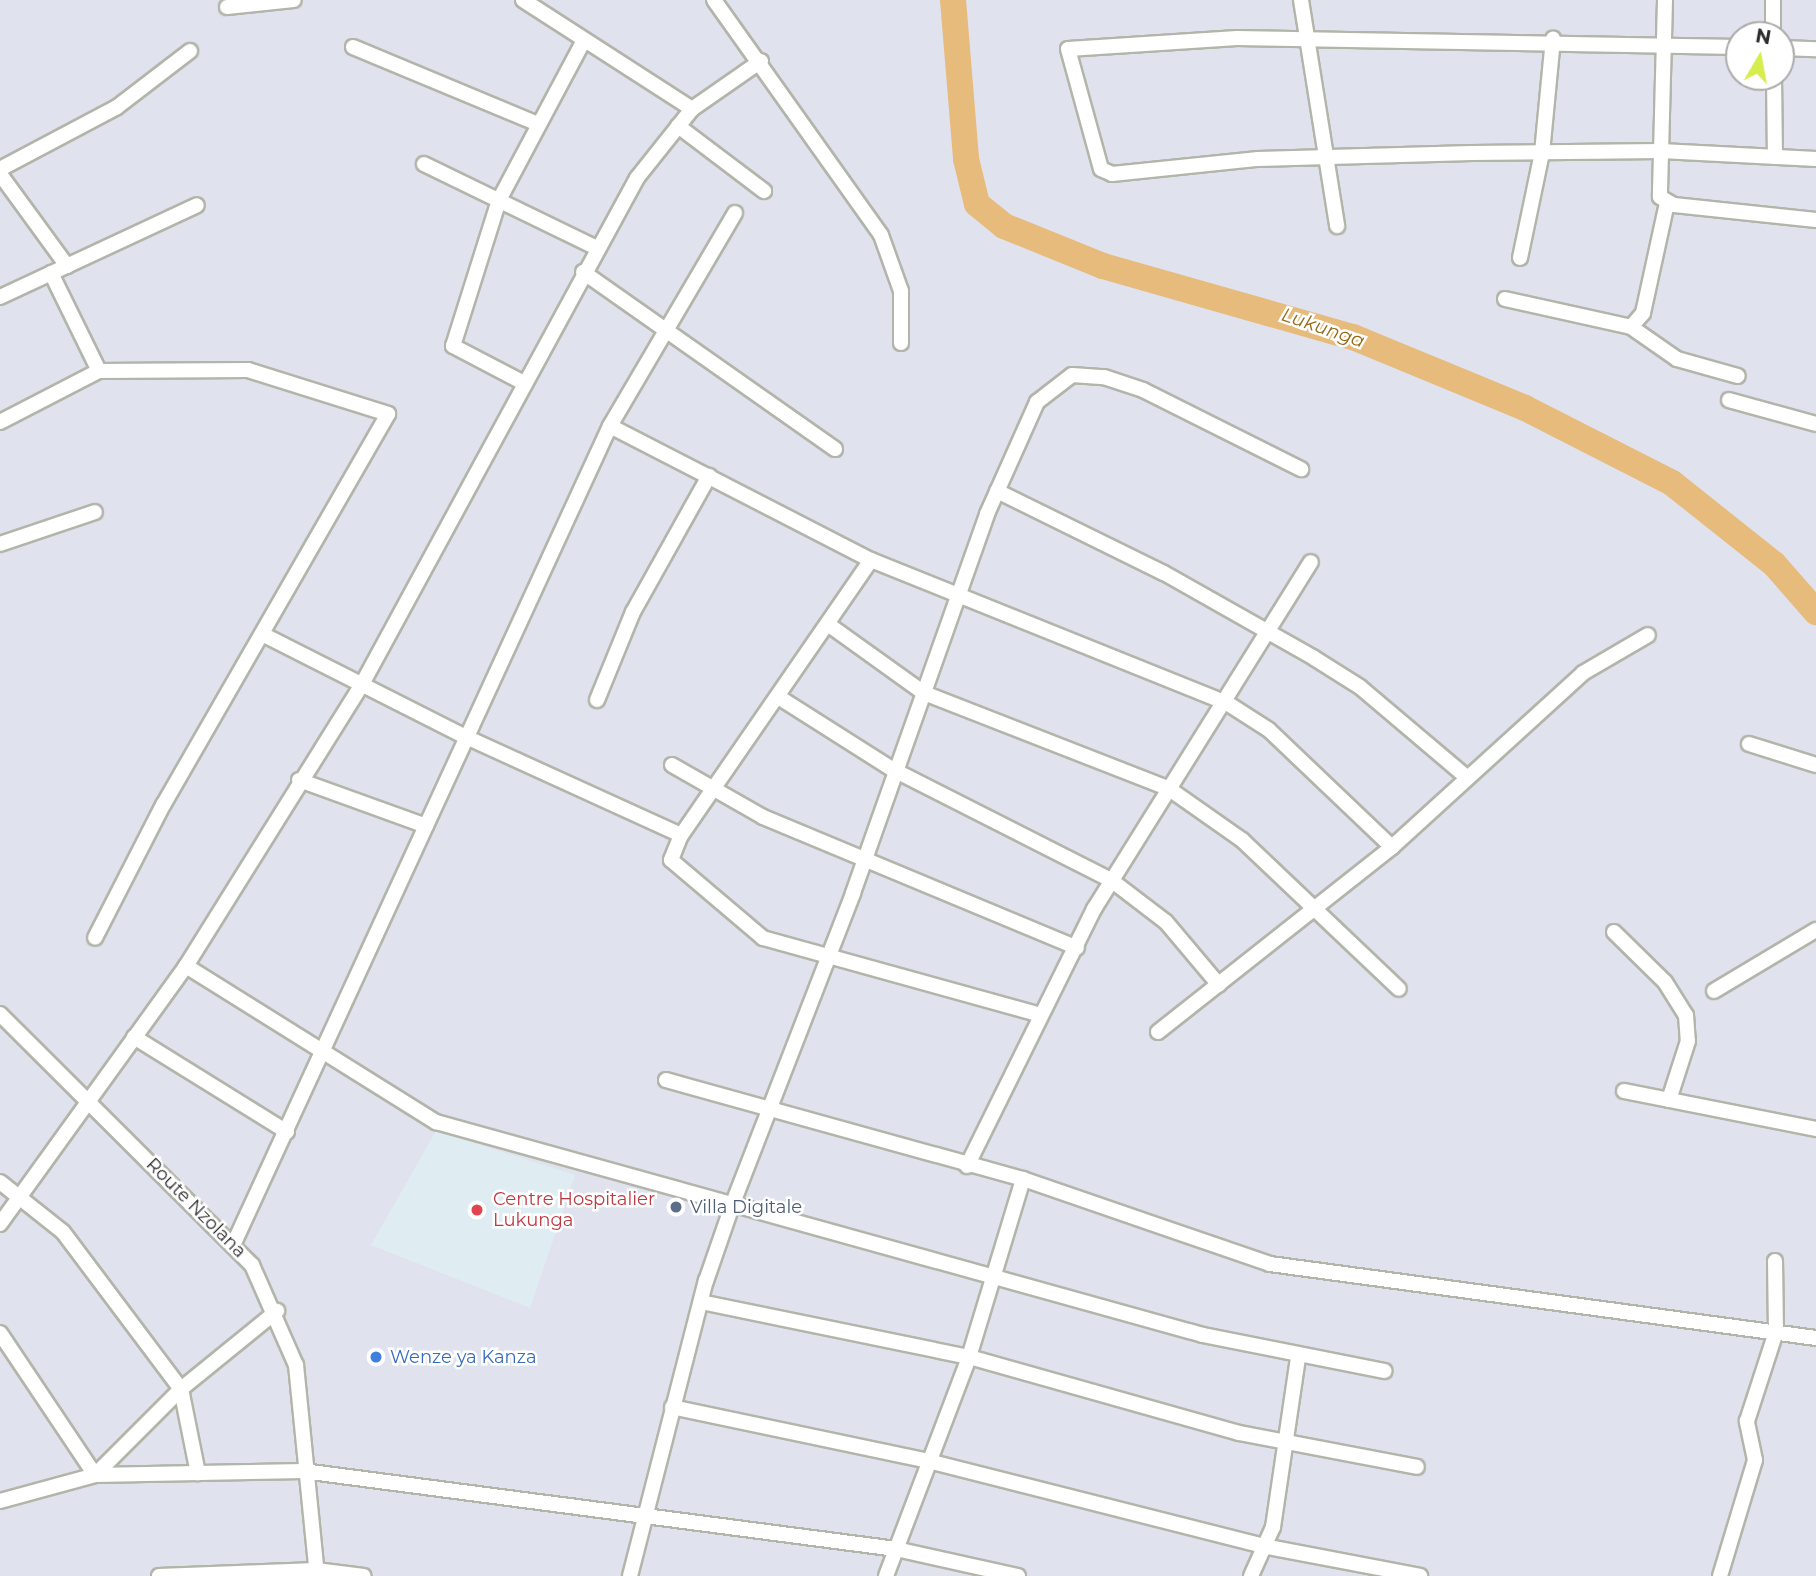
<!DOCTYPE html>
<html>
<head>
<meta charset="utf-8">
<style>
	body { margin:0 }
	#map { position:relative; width:1816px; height:1576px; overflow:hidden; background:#e0e2ed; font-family:Montserrat,sans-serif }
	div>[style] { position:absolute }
	.medical>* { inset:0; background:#dfedf3 }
	.river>* { height:26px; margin:-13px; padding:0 13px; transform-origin:13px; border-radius:13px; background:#e6bb7c }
	.roads { filter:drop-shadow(2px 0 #b3b4aa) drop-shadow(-2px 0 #b3b4aa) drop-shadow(0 2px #b3b4aa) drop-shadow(0 -2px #b3b4aa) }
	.minor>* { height:14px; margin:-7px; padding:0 7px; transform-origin:7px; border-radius:7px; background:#fff }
	.dots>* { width:19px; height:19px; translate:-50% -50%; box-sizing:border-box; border:4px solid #fff; border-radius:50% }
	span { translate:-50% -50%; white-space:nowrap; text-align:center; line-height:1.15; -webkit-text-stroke:5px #fff; paint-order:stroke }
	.health-label { font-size:18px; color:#be3a42 }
	.left { translate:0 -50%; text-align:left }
	.service-label { font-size:18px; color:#4e5e75 }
	.street-label { font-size:18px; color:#2d2d2d }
	.shop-label { font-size:18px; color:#366cbe }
	.water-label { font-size:19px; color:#956c18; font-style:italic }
	.north { position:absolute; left:1725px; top:21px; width:70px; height:70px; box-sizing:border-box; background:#fff; border:2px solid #ababab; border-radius:50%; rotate:10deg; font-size:19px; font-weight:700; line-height:28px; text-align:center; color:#2d2d2d }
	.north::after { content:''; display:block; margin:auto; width:24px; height:32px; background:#d6ed4e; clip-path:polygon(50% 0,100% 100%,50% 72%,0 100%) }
</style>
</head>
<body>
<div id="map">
	<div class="medical">
		<div style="clip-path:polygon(436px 1131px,575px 1175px,530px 1308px,371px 1245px)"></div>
	</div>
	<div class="river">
		<div style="left:953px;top:0;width:160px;rotate:85.3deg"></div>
		<div style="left:966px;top:159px;width:46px;rotate:76.3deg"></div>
		<div style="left:977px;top:204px;width:35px;rotate:39deg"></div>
		<div style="left:1004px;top:226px;width:107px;rotate:22deg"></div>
		<div style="left:1103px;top:266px;width:260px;rotate:15.9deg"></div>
		<div style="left:1353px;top:337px;width:186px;rotate:22.4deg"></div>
		<div style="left:1525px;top:408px;width:165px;rotate:27deg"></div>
		<div style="left:1672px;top:483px;width:130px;rotate:38.5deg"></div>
		<div style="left:1774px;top:564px;width:64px;rotate:48.8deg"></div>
	</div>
	<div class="roads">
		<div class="minor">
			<div style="left:523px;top:0;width:201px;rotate:32.8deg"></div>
			<div style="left:714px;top:0;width:288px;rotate:54.6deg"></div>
			<div style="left:881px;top:235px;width:59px;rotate:70.3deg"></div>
			<div style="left:901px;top:291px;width:52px;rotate:90deg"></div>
			<div style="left:1301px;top:0;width:229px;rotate:80.9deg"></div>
			<div style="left:1665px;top:0;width:197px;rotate:91.5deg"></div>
			<div style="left:1660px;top:197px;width:16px;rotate:30deg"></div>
			<div style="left:1674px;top:205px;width:143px;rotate:6deg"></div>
			<div style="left:1773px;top:0;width:35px;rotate:90deg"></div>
			<div style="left:227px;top:7px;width:67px;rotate:-6deg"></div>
			<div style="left:353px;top:47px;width:200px;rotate:22.6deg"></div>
			<div style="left:1739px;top:47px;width:502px;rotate:-178.97deg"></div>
			<div style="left:1237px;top:38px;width:169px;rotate:176.3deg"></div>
			<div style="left:1068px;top:49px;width:124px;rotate:74.6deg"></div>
			<div style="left:1101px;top:169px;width:12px;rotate:24deg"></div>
			<div style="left:1112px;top:174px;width:147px;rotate:-5.9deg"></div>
			<div style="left:1258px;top:159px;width:214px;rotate:-1.6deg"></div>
			<div style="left:1472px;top:153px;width:189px;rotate:-0.6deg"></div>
			<div style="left:1661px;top:151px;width:155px;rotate:3deg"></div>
			<div style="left:1781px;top:48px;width:35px;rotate:2deg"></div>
			<div style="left:1774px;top:77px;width:80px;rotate:89.3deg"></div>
			<div style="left:678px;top:126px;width:108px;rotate:37.1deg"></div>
			<div style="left:424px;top:164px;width:192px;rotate:25.9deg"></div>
			<div style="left:0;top:169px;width:132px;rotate:-27.9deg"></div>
			<div style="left:117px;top:107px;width:92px;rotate:-37.5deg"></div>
			<div style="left:0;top:174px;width:114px;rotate:53.9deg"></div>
			<div style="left:1520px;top:258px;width:107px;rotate:-78.2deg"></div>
			<div style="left:1542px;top:153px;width:115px;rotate:-84.5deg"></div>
			<div style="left:583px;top:272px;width:308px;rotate:35.1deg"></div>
			<div style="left:51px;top:273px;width:109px;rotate:63.9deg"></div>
			<div style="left:99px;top:371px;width:149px;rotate:-0.4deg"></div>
			<div style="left:248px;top:370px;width:147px;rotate:17.4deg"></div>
			<div style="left:388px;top:414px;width:451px;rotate:119.9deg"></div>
			<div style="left:163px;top:805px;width:149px;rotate:117.1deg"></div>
			<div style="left:0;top:297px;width:217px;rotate:-25deg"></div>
			<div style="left:1505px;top:299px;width:129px;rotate:12.5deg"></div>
			<div style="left:1631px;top:327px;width:56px;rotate:34.8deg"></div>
			<div style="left:1677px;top:359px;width:63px;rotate:15.6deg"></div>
			<div style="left:1631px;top:327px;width:18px;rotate:-49deg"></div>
			<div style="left:1643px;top:313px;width:113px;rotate:-77.7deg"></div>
			<div style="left:522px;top:382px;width:78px;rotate:-152.4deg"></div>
			<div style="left:453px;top:346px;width:153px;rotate:-72.5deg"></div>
			<div style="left:499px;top:200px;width:181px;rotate:-62deg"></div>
			<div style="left:1729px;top:400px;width:90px;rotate:15.4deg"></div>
			<div style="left:0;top:422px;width:111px;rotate:-27.3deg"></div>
			<div style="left:610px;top:426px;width:293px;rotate:27.2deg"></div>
			<div style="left:871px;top:560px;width:384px;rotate:21.9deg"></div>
			<div style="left:1227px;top:703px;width:50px;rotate:32.7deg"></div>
			<div style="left:1269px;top:730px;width:170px;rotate:43.6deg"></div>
			<div style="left:997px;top:491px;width:186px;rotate:26.2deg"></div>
			<div style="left:1164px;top:573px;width:172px;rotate:29.5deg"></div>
			<div style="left:1314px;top:658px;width:54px;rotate:32.2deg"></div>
			<div style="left:1360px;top:687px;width:136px;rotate:40.2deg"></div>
			<div style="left:0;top:544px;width:100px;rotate:-18.6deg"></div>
			<div style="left:871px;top:560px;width:334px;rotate:124.6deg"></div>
			<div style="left:681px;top:835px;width:27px;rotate:112deg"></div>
			<div style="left:671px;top:860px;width:121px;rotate:40.3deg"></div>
			<div style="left:763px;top:938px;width:288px;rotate:15.5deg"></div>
			<div style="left:829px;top:625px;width:117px;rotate:35.6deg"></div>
			<div style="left:924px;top:693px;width:262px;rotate:21.3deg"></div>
			<div style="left:1168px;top:788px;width:90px;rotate:35.1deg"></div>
			<div style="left:1242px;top:840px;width:216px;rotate:43.5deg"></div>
			<div style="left:264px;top:635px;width:226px;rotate:26.8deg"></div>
			<div style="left:466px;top:737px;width:236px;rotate:24.5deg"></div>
			<div style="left:780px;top:698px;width:133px;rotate:32.4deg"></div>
			<div style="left:892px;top:769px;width:246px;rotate:26.9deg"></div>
			<div style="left:1111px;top:880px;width:69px;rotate:37.4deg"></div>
			<div style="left:1166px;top:922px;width:82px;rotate:49.9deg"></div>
			<div style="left:597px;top:700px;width:95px;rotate:-67.8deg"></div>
			<div style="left:633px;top:612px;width:156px;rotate:-60.8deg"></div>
			<div style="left:1749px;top:744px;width:70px;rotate:17.4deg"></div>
			<div style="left:672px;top:765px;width:105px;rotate:29.7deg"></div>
			<div style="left:763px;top:817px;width:340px;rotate:22.6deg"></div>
			<div style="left:299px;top:780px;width:135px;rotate:19.9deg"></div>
			<div style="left:1614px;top:932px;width:71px;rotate:44.4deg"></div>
			<div style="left:1665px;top:982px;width:39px;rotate:58deg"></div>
			<div style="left:1686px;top:1015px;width:26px;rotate:86deg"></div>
			<div style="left:1688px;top:1041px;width:62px;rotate:107.9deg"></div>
			<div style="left:186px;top:966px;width:295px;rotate:32deg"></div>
			<div style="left:436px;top:1122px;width:796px;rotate:15.52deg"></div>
			<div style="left:1203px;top:1335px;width:185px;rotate:11.2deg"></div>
			<div style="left:1714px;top:991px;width:119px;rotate:-30.9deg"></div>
			<div style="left:0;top:1014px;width:356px;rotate:44.9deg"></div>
			<div style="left:252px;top:1265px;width:109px;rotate:66.3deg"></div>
			<div style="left:296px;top:1365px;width:212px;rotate:84.3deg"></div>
			<div style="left:1158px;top:1032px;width:298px;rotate:-38.3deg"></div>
			<div style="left:1392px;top:847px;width:258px;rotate:-42.3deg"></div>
			<div style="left:1583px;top:673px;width:75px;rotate:-30.3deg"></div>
			<div style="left:134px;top:1037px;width:180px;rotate:31.8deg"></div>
			<div style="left:666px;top:1080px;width:370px;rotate:15.5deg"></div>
			<div style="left:1023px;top:1179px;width:261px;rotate:19deg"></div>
			<div style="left:1270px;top:1264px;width:551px;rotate:7.72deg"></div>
			<div style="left:1624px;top:1091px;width:196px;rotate:11.2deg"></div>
			<div style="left:967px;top:1166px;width:287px;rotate:-63.7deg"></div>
			<div style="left:1094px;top:909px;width:409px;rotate:-58deg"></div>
			<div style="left:0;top:1182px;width:80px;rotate:38.4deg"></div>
			<div style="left:63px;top:1232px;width:196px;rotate:53.1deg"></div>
			<div style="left:181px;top:1389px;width:86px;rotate:78.6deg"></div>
			<div style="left:0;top:1224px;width:318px;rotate:-54.2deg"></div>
			<div style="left:186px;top:966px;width:330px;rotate:-58deg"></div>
			<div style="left:361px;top:686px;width:578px;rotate:-61.48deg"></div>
			<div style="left:637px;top:178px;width:88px;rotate:-51.4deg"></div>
			<div style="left:692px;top:109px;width:84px;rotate:-34.8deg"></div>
			<div style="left:234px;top:1243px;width:899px;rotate:-65.29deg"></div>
			<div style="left:610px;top:426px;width:247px;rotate:-59.6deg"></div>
			<div style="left:701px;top:1302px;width:274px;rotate:11.6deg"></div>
			<div style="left:969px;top:1357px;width:280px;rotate:15.7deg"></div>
			<div style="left:1239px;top:1433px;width:181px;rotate:10.8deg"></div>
			<div style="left:0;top:1333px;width:171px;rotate:56.2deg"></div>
			<div style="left:95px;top:1475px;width:122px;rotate:-45deg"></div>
			<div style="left:181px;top:1389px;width:124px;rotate:-39.1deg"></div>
			<div style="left:672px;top:1407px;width:262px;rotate:11.9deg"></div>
			<div style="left:928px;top:1461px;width:346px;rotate:14.2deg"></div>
			<div style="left:1263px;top:1546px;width:160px;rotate:10.8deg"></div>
			<div style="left:0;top:1501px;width:98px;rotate:-15.3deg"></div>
			<div style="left:95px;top:1475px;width:208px;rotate:-1.1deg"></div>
			<div style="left:303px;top:1471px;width:598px;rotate:7.49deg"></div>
			<div style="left:896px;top:1549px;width:125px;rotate:12.5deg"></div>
			<div style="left:159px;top:1576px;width:157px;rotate:-2.2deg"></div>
			<div style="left:316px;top:1570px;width:48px;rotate:7.1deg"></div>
			<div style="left:630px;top:1576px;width:305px;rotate:-75.6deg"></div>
			<div style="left:706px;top:1281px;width:83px;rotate:-70.9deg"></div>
			<div style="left:733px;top:1203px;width:332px;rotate:-68.8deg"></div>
			<div style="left:853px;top:893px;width:402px;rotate:-70.5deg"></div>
			<div style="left:987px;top:514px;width:123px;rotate:-65.9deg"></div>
			<div style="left:1037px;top:402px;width:44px;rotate:-37.6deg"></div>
			<div style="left:1072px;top:375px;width:32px;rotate:4deg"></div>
			<div style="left:1104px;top:377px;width:41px;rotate:18.4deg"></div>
			<div style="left:1143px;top:390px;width:177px;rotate:26.6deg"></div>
			<div style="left:886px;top:1576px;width:234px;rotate:-69.2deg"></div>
			<div style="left:969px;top:1357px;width:186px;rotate:-73.1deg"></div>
			<div style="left:1251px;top:1576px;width:54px;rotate:-65.8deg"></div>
			<div style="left:1273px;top:1527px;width:172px;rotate:-81.6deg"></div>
			<div style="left:1720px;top:1576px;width:121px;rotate:-73.2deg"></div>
			<div style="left:1755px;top:1460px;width:40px;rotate:-102deg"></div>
			<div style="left:1747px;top:1421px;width:94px;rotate:-72deg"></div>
			<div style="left:1776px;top:1332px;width:71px;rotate:-90.8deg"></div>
		</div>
	</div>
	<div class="dots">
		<div style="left:676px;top:1207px;background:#5c6f8a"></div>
		<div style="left:477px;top:1210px;background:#e0444e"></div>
		<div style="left:376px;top:1357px;background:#3f7fe0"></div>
	</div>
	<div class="health-label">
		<span class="left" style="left:493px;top:1210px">Centre Hospitalier<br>Lukunga</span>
	</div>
	<div class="service-label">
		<span class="left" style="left:690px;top:1207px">Villa Digitale</span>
	</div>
	<div class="street-label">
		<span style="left:196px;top:1208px;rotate:45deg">Route Nzolana</span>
	</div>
	<div class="shop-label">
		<span class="left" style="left:390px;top:1357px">Wenze ya Kanza</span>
	</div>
	<div class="water-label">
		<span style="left:1323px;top:328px;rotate:19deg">Lukunga</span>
	</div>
	<div class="north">N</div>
</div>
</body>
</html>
